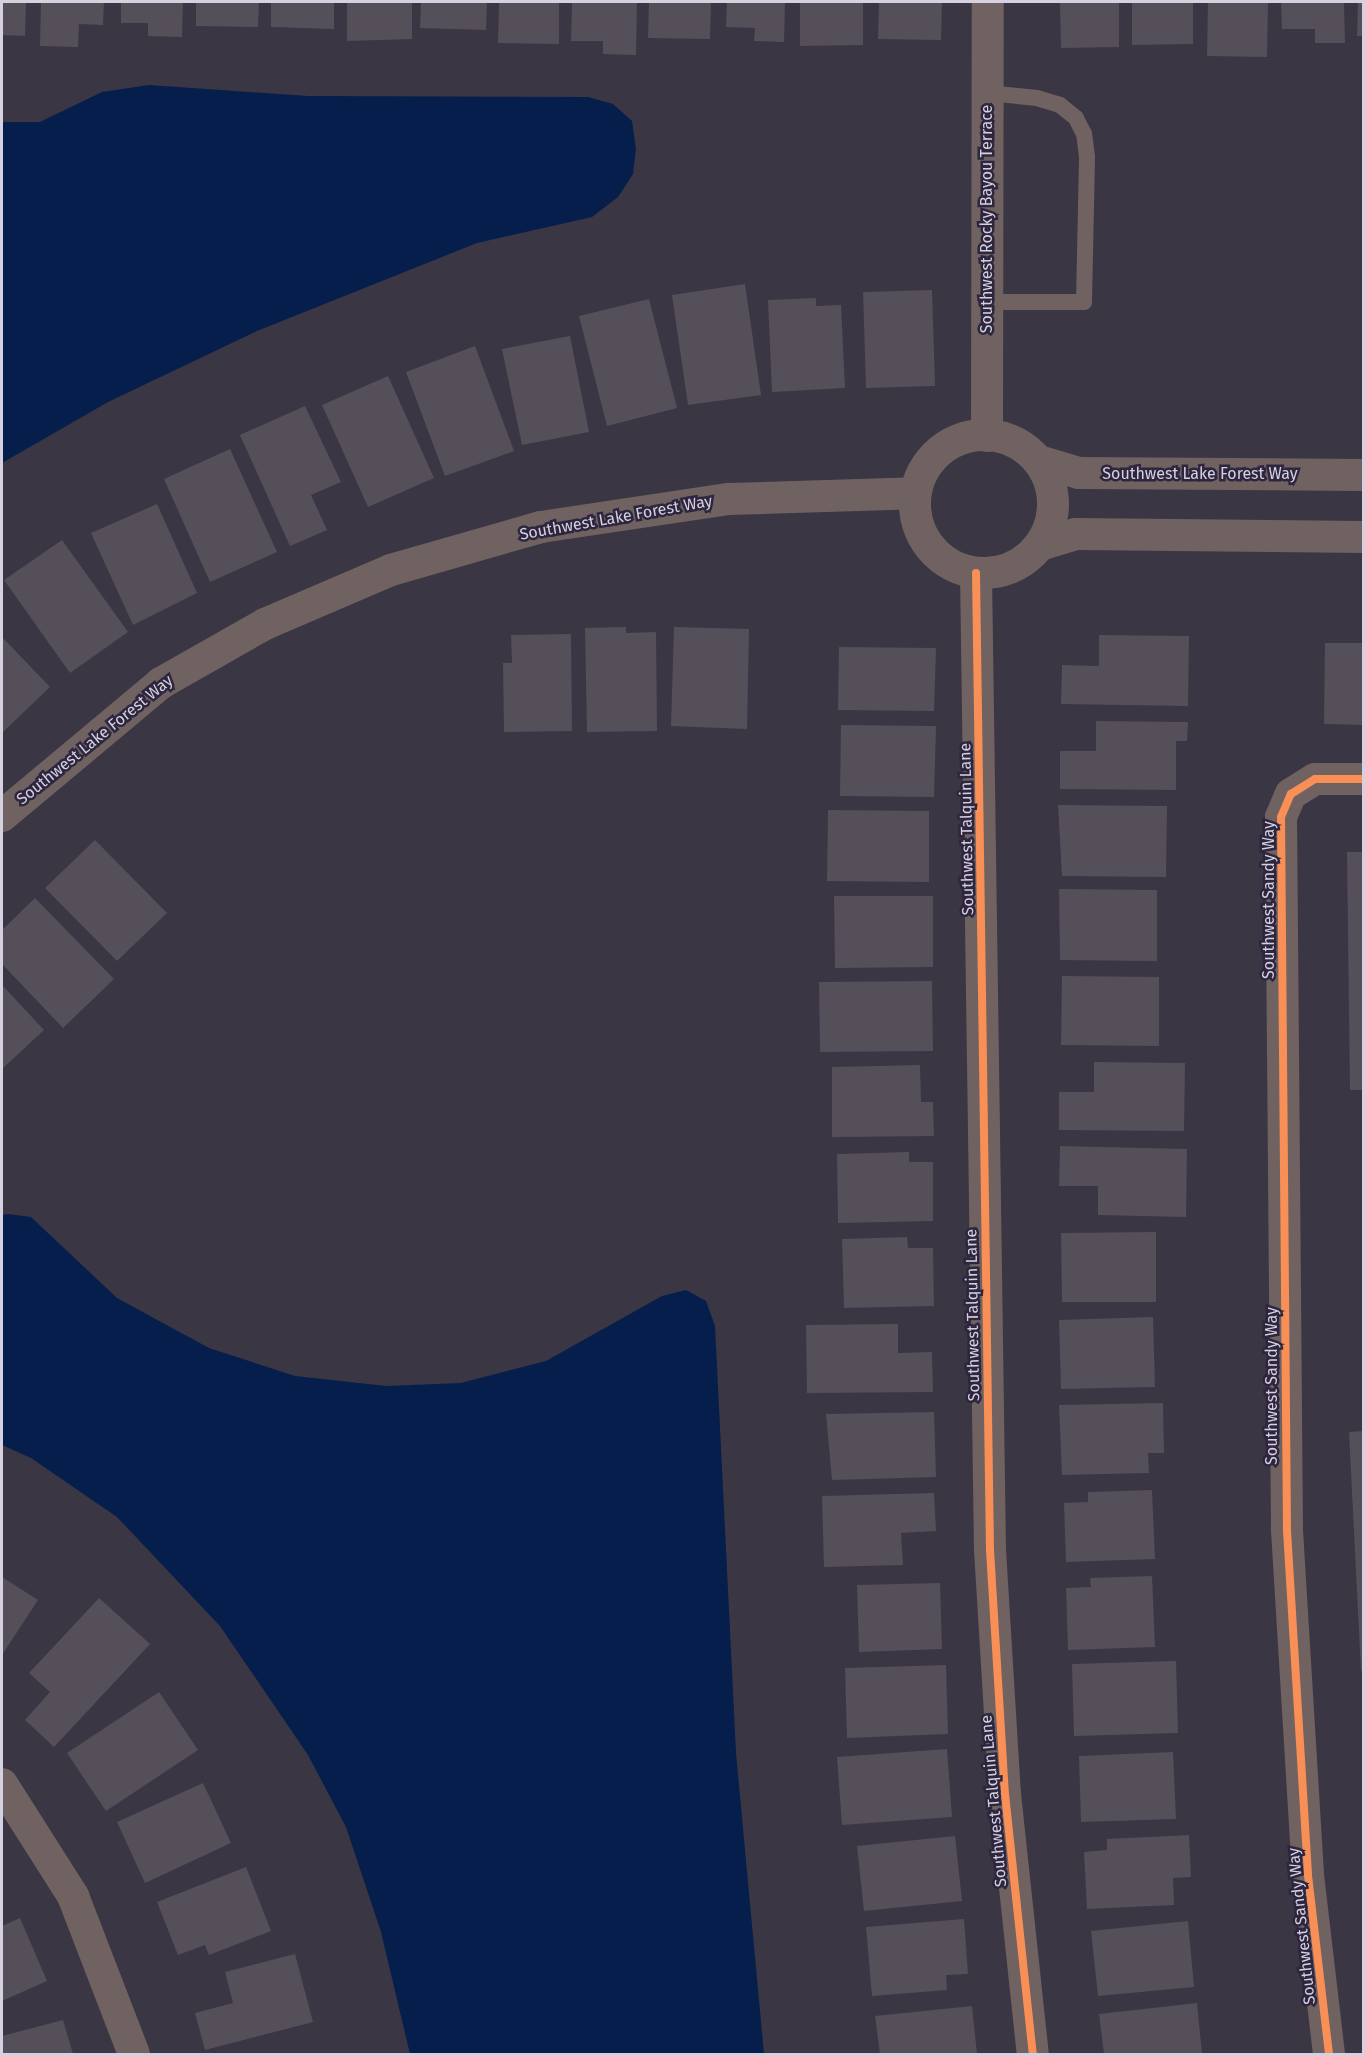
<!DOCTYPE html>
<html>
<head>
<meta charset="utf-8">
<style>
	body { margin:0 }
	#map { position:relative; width:1365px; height:2056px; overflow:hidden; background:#3a3643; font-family:"Fira Sans",sans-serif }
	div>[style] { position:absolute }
	.water>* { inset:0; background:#051e4b }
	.building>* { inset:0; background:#554f59 }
	.lane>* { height:16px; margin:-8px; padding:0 8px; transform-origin:8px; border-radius:8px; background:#6f6261 }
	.street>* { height:32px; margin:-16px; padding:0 16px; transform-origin:16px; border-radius:16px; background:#6f6261 }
	.street>.ring { margin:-16px; padding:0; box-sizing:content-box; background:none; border:32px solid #6f6261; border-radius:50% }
	.cycleway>* { height:8px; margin:-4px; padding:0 4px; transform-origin:4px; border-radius:4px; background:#f78f57 }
	span { translate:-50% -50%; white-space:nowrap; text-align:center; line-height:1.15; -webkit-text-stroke:5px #2e263e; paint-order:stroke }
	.street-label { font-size:16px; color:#d5d1e1 }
	.frame { position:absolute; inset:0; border:3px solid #d5d1e1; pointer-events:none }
</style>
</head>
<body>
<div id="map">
	<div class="water">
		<div style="clip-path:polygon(149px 85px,308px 96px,588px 97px,613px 104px,632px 121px,636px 149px,633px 174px,618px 197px,592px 217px,477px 243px,257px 331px,108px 402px,2px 463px,2px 122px,40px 122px,102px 92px)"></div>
		<div style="clip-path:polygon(8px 1214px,31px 1217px,117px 1298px,209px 1348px,295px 1376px,386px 1386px,461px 1383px,546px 1361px,662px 1296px,686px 1290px,706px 1301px,715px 1326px,736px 1753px,764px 2054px,410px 2054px,381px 1932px,346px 1827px,308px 1755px,220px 1626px,117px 1517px,31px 1458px,2px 1445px,2px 1215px)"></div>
	</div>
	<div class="building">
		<div style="clip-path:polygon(2px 2px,26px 2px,25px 36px,2px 35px)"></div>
		<div style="clip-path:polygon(41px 2px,104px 2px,103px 25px,79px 24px,78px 47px,40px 46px)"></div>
		<div style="clip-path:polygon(121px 2px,183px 2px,182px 37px,148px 36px,148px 23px,121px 23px)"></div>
		<div style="clip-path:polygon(196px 2px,259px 2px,258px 27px,196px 26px)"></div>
		<div style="clip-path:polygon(271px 2px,334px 2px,334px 29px,271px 27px)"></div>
		<div style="clip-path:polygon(347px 2px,412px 2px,412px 39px,347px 41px)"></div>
		<div style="clip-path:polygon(421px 2px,487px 2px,486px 30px,420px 28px)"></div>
		<div style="clip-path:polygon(499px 2px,559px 2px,559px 44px,498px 43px)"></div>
		<div style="clip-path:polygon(572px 2px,637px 2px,636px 55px,603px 54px,603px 41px,571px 41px)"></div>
		<div style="clip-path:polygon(649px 2px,711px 2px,710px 39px,648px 38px)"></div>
		<div style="clip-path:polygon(727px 2px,785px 2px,784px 42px,754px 41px,755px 28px,726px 27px)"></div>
		<div style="clip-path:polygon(800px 2px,863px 2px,863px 45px,800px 46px)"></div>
		<div style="clip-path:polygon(879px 2px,942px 2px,941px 40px,878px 39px)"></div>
		<div style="clip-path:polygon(1060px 2px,1119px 2px,1119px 47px,1061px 48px)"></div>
		<div style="clip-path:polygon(1132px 2px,1193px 2px,1193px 44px,1132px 45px)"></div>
		<div style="clip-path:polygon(1208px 2px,1268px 2px,1267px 57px,1207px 56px)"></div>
		<div style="clip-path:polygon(1281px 2px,1344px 2px,1345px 43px,1315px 43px,1315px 29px,1282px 29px)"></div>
		<div style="clip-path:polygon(1358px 2px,1364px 2px,1364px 36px,1357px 36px)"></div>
		<div style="clip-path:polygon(745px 284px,761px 395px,688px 405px,672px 295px)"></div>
		<div style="clip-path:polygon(932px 290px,935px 386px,866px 388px,863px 292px)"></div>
		<div style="clip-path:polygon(816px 298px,816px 306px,841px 305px,845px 388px,772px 392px,768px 300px)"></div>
		<div style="clip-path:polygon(649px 299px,677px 408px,607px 426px,579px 316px)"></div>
		<div style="clip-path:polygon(570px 336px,589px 432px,522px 445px,502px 349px)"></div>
		<div style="clip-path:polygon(475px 346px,514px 451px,445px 476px,406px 372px)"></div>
		<div style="clip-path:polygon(388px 376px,434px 478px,368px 507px,322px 405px)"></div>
		<div style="clip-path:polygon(305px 406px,341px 482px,311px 495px,327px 530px,290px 546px,240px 435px)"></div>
		<div style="clip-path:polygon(230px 449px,277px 552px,210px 582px,164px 479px)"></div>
		<div style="clip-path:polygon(157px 504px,197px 593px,133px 625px,91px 533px)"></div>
		<div style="clip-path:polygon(62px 540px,128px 632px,70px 673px,4px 580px)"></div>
		<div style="clip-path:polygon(626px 627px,626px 633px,656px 632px,657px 731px,587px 732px,585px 628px)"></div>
		<div style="clip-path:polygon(674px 627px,749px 629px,747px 729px,671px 726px)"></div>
		<div style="clip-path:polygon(571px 634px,572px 731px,504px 732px,503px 663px,512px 663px,511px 635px)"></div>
		<div style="clip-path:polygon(1099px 635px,1189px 636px,1188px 706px,1061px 704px,1062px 665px,1099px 666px)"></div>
		<div style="clip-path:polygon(2px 637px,50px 687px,2px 733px)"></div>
		<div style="clip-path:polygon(1325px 643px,1364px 643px,1364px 725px,1324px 724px)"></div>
		<div style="clip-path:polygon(839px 647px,936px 648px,934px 711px,838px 710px)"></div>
		<div style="clip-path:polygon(1096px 721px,1188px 722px,1187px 741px,1176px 741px,1176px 790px,1060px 789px,1060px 751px,1096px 751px)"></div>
		<div style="clip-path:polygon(841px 725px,936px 726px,934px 797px,840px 796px)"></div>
		<div style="clip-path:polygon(1058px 805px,1167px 806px,1166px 877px,1062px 876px)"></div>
		<div style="clip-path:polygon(828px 810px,929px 811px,929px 882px,827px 881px)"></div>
		<div style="clip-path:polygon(95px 840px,167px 913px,117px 961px,45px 888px)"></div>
		<div style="clip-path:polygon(1347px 852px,1364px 852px,1364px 1090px,1350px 1090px)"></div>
		<div style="clip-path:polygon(1059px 889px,1157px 890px,1157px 961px,1060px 960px)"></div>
		<div style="clip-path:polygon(834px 896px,933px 896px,933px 967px,835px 968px)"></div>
		<div style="clip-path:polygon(35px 898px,114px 979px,63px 1028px,2px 964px,2px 930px)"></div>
		<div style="clip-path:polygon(1062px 976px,1159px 977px,1159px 1046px,1061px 1045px)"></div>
		<div style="clip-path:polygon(932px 981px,933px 1051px,820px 1052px,819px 982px)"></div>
		<div style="clip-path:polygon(2px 985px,44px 1030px,2px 1069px)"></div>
		<div style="clip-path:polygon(1094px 1062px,1185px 1063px,1184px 1131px,1059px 1130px,1059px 1092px,1094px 1092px)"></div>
		<div style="clip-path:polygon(920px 1065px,921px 1102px,933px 1102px,934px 1136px,832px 1137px,832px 1067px)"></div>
		<div style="clip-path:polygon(1060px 1146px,1187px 1149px,1186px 1217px,1098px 1215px,1098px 1186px,1059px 1186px)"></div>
		<div style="clip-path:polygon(909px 1152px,909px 1162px,933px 1162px,933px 1221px,838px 1223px,837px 1154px)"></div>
		<div style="clip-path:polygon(1156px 1232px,1156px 1302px,1062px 1302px,1061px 1233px)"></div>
		<div style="clip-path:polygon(907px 1237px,908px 1248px,933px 1248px,934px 1306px,844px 1308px,842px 1239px)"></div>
		<div style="clip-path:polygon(1153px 1317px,1155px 1387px,1061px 1389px,1059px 1320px)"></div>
		<div style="clip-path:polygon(898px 1324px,898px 1353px,932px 1352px,933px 1392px,807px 1393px,806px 1325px)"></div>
		<div style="clip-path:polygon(1163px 1403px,1164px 1453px,1148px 1453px,1149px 1473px,1062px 1475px,1059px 1405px)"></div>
		<div style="clip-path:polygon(934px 1412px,936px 1477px,832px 1480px,826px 1414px)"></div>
		<div style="clip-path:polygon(1364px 1431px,1364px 1671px,1361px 1671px,1349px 1432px)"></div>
		<div style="clip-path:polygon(1152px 1490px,1155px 1559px,1066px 1562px,1064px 1503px,1088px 1502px,1088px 1492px)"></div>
		<div style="clip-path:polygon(934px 1493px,936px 1531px,901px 1533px,903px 1565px,824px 1567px,822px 1496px)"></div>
		<div style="clip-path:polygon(1152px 1576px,1155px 1647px,1068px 1650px,1066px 1588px,1091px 1587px,1090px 1578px)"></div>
		<div style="clip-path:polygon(2px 1577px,38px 1600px,2px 1655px)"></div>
		<div style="clip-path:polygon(940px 1583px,942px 1649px,859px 1652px,857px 1585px)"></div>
		<div style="clip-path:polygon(99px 1598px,150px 1644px,54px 1747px,25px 1720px,50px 1692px,29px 1673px)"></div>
		<div style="clip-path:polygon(1176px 1661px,1178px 1733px,1074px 1736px,1072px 1664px)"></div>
		<div style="clip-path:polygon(946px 1665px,948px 1734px,847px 1738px,845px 1668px)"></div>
		<div style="clip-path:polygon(159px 1692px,198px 1750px,106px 1811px,67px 1753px)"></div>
		<div style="clip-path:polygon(947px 1749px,952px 1817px,842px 1825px,837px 1757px)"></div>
		<div style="clip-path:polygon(1173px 1752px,1176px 1819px,1081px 1822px,1079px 1756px)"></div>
		<div style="clip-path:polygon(203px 1783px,231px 1843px,145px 1883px,117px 1822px)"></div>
		<div style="clip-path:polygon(1189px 1835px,1191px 1877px,1173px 1878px,1174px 1905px,1087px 1909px,1084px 1852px,1107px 1850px,1107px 1839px)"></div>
		<div style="clip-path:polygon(955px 1836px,962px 1901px,864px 1911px,857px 1846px)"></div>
		<div style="clip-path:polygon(246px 1867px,271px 1931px,209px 1955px,205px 1945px,178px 1955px,157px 1902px)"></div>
		<div style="clip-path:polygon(20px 1918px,47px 1981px,2px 2001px,2px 1926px)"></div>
		<div style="clip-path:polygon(964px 1919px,968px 1974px,946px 1975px,947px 1990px,872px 1996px,866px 1927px)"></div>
		<div style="clip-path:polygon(1188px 1921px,1194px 1987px,1098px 1996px,1091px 1931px)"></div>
		<div style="clip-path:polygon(295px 1954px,313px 2022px,205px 2050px,195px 2013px,233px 2003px,225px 1972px)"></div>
		<div style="clip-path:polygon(1197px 2003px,1202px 2054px,1104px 2054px,1099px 2014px)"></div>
		<div style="clip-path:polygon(972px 2006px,977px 2054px,880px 2054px,875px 2016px)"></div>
		<div style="clip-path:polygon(63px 2020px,73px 2054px,2px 2054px,2px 2036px)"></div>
	</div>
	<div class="lane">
		<div style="left:987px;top:302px;width:97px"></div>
		<div style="left:1084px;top:302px;width:145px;rotate:-88.8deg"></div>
		<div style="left:1087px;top:157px;width:23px;rotate:-97deg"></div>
		<div style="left:1084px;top:134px;width:18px;rotate:-117deg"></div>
		<div style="left:1076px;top:118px;width:21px;rotate:-141deg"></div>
		<div style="left:1060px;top:105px;width:24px;rotate:-163deg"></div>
		<div style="left:1037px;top:98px;width:49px;rotate:-174.2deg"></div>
	</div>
	<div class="street">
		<div class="ring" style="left:915px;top:435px;width:106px;height:106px"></div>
		<div style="left:987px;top:436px;width:434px;rotate:-89.9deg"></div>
		<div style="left:1039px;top:461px;width:42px;rotate:16.7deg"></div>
		<div style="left:1079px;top:473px;width:285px;rotate:0.4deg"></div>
		<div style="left:1040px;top:545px;width:37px;rotate:-17deg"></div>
		<div style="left:1075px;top:534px;width:289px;rotate:0.6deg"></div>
		<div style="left:976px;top:573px;width:977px;rotate:89.18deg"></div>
		<div style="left:990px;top:1550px;width:244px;rotate:86.5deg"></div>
		<div style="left:1005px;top:1794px;width:262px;rotate:83.9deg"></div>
		<div style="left:2px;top:816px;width:207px;rotate:-39.9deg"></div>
		<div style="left:161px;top:683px;width:120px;rotate:-29.6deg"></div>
		<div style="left:265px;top:624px;width:137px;rotate:-23.2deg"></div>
		<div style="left:391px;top:570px;width:156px;rotate:-16deg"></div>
		<div style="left:541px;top:527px;width:190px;rotate:-8.5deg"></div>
		<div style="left:729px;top:499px;width:186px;rotate:-1.8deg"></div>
		<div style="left:2px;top:1784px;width:133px;rotate:57.6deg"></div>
		<div style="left:73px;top:1896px;width:169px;rotate:68.9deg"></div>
		<div style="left:1329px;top:2054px;width:181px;rotate:-96.7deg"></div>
		<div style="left:1308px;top:1874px;width:345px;rotate:-93.5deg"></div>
		<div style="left:1287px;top:1530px;width:713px;rotate:-90.48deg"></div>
		<div style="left:1281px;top:817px;width:25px;rotate:-67deg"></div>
		<div style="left:1291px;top:794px;width:28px;rotate:-32deg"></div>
		<div style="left:1315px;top:779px;width:49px"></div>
	</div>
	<div class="cycleway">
		<div style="left:976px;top:573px;width:977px;rotate:89.18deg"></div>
		<div style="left:990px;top:1550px;width:244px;rotate:86.5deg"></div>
		<div style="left:1005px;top:1794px;width:262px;rotate:83.9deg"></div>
		<div style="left:1329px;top:2054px;width:181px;rotate:-96.7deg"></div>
		<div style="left:1308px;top:1874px;width:345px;rotate:-93.5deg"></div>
		<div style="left:1287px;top:1530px;width:713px;rotate:-90.48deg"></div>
		<div style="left:1281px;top:817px;width:25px;rotate:-67deg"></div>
		<div style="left:1291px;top:794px;width:28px;rotate:-32deg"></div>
		<div style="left:1315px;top:779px;width:49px"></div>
	</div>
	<div class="street-label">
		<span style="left:987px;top:219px;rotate:-90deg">Southwest Rocky Bayou Terrace</span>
		<span style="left:1200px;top:474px">Southwest Lake Forest Way</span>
		<span style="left:616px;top:518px;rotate:-10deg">Southwest Lake Forest Way</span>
		<span style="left:95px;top:740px;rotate:-39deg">Southwest Lake Forest Way</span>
		<span style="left:967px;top:829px;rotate:-91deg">Southwest Talquin Lane</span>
		<span style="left:1269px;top:900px;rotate:-90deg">Southwest Sandy Way</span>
		<span style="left:973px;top:1315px;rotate:-91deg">Southwest Talquin Lane</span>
		<span style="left:1272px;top:1386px;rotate:-90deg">Southwest Sandy Way</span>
		<span style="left:994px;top:1801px;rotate:-95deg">Southwest Talquin Lane</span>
		<span style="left:1302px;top:1926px;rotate:-96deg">Southwest Sandy Way</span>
	</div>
	<div class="frame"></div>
</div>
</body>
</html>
